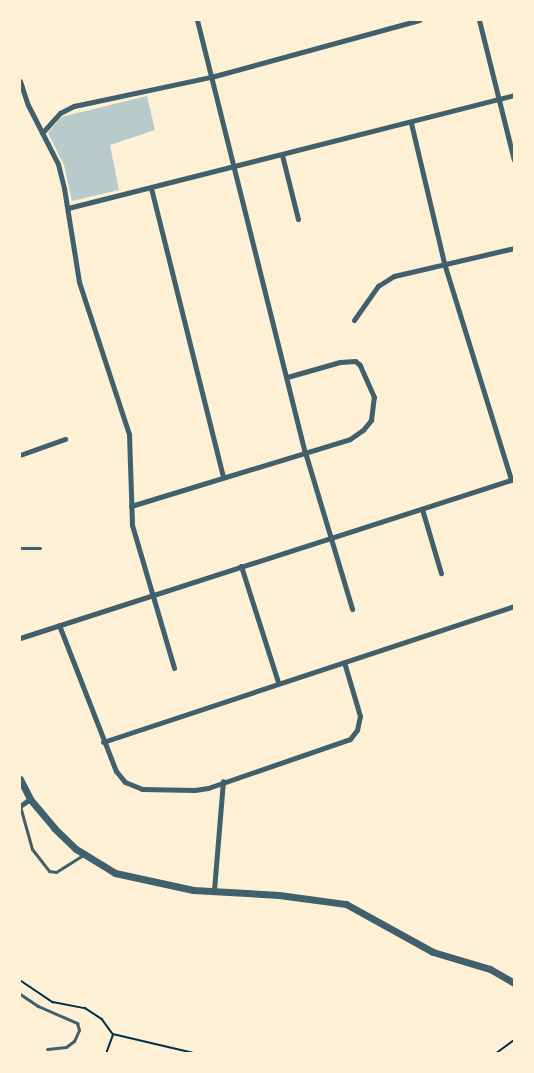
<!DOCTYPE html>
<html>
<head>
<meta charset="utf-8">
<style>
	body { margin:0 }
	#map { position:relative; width:534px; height:1073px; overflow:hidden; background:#fdf0d5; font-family:"Varela Round",sans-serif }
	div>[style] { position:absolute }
	.green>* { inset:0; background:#b9caca }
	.path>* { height:1.5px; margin:-0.75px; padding:0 0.75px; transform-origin:0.75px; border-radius:0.75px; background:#003049 }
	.service>* { height:3px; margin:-1.5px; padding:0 1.5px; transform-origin:1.5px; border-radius:1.5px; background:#3f606c }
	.minor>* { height:5px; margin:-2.5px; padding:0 2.5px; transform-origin:2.5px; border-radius:2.5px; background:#3f606c }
	.tertiary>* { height:7px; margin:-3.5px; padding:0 3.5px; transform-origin:3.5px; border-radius:3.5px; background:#3f606c }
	span { translate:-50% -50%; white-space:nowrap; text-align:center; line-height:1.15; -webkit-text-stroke:6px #fdf0d5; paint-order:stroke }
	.frame { position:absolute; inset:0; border:21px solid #fdf0d5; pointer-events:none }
</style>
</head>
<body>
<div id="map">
	<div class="green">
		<div style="clip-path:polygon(147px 96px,155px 130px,110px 145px,119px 190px,72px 201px,64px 165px,48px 133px,61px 117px)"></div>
	</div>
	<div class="path">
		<div style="left:20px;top:980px;width:40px;rotate:34deg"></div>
		<div style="left:53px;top:1002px;width:33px;rotate:11deg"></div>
		<div style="left:85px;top:1008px;width:20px;rotate:33deg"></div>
		<div style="left:102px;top:1019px;width:19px;rotate:54deg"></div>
		<div style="left:113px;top:1034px;width:87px;rotate:13.2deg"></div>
		<div style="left:106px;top:1054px;width:20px;rotate:-70deg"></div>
		<div style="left:495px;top:1054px;width:24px;rotate:-36deg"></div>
	</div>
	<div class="service">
		<div style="left:20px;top:548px;width:20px"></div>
		<div style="left:20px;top:806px;width:45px;rotate:74.4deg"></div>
		<div style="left:32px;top:849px;width:28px;rotate:52deg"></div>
		<div style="left:49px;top:871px;width:7px;rotate:8deg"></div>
		<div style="left:56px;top:872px;width:32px;rotate:-32deg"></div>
		<div style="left:20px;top:994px;width:22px;rotate:34deg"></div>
		<div style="left:38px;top:1006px;width:43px;rotate:23.6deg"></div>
		<div style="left:77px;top:1023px;width:7px;rotate:74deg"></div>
		<div style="left:79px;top:1030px;width:12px;rotate:114deg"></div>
		<div style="left:74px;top:1041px;width:10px;rotate:143deg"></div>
		<div style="left:66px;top:1047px;width:19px;rotate:174deg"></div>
	</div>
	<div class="minor">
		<div style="left:197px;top:20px;width:445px;rotate:76deg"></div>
		<div style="left:305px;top:452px;width:164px;rotate:73.3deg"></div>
		<div style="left:479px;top:20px;width:144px;rotate:76deg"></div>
		<div style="left:20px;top:81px;width:25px;rotate:72deg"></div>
		<div style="left:28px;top:105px;width:66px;rotate:63deg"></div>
		<div style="left:58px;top:164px;width:25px;rotate:76deg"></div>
		<div style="left:64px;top:188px;width:95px;rotate:80.9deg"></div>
		<div style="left:79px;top:282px;width:160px;rotate:71.8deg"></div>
		<div style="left:129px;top:434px;width:91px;rotate:88.1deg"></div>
		<div style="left:132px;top:525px;width:149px;rotate:73.6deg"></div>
		<div style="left:411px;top:123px;width:144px;rotate:76.7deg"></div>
		<div style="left:444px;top:263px;width:227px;rotate:72.8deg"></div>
		<div style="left:42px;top:133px;width:27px;rotate:-48deg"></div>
		<div style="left:60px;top:113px;width:16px;rotate:-27deg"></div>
		<div style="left:74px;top:106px;width:140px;rotate:-12deg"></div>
		<div style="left:211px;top:77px;width:216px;rotate:-15.3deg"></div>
		<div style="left:282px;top:155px;width:66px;rotate:76deg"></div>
		<div style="left:151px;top:188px;width:298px;rotate:76deg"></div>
		<div style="left:68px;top:208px;width:460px;rotate:-14.2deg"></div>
		<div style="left:354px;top:320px;width:42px;rotate:-54.8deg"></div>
		<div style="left:378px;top:286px;width:19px;rotate:-32deg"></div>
		<div style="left:394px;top:276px;width:123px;rotate:-13.1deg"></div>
		<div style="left:20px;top:455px;width:48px;rotate:-19.6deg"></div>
		<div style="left:131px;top:506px;width:229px;rotate:-17deg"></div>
		<div style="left:350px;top:439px;width:16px;rotate:-35deg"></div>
		<div style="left:363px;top:430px;width:13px;rotate:-51deg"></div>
		<div style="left:371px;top:420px;width:23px;rotate:-83deg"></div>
		<div style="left:374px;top:397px;width:35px;rotate:-114deg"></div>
		<div style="left:360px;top:365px;width:6px;rotate:-141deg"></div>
		<div style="left:355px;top:361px;width:15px;rotate:176deg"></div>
		<div style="left:340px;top:362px;width:55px;rotate:164.2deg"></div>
		<div style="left:422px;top:509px;width:67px;rotate:73.5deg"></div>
		<div style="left:241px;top:566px;width:122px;rotate:72.3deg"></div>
		<div style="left:59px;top:625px;width:157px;rotate:68.7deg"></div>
		<div style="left:116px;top:771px;width:14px;rotate:51deg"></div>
		<div style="left:125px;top:782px;width:18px;rotate:22deg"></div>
		<div style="left:142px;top:789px;width:53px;rotate:1.1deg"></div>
		<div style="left:195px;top:790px;width:13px;rotate:-9deg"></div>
		<div style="left:208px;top:788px;width:150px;rotate:-19deg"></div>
		<div style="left:350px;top:739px;width:11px;rotate:-52deg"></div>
		<div style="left:357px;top:730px;width:14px;rotate:-78deg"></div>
		<div style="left:360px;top:716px;width:56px;rotate:-106.5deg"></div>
		<div style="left:20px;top:638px;width:519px;rotate:-17.84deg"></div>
		<div style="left:103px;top:742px;width:433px;rotate:-18.3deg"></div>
		<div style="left:20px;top:806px;width:12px;rotate:-35deg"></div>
		<div style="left:214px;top:890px;width:109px;rotate:-85.3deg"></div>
	</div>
	<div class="tertiary">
		<div style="left:20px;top:779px;width:22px;rotate:63deg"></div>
		<div style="left:30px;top:799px;width:38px;rotate:50deg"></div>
		<div style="left:54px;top:828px;width:30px;rotate:44deg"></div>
		<div style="left:76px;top:849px;width:46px;rotate:31.6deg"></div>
		<div style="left:115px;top:873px;width:80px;rotate:12.3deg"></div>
		<div style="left:193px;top:890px;width:86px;rotate:3.3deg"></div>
		<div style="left:279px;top:895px;width:68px;rotate:7.7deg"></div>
		<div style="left:346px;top:904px;width:99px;rotate:28.9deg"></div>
		<div style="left:433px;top:952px;width:59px;rotate:16.6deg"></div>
		<div style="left:490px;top:969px;width:28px;rotate:30deg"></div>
	</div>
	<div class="frame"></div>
</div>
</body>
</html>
